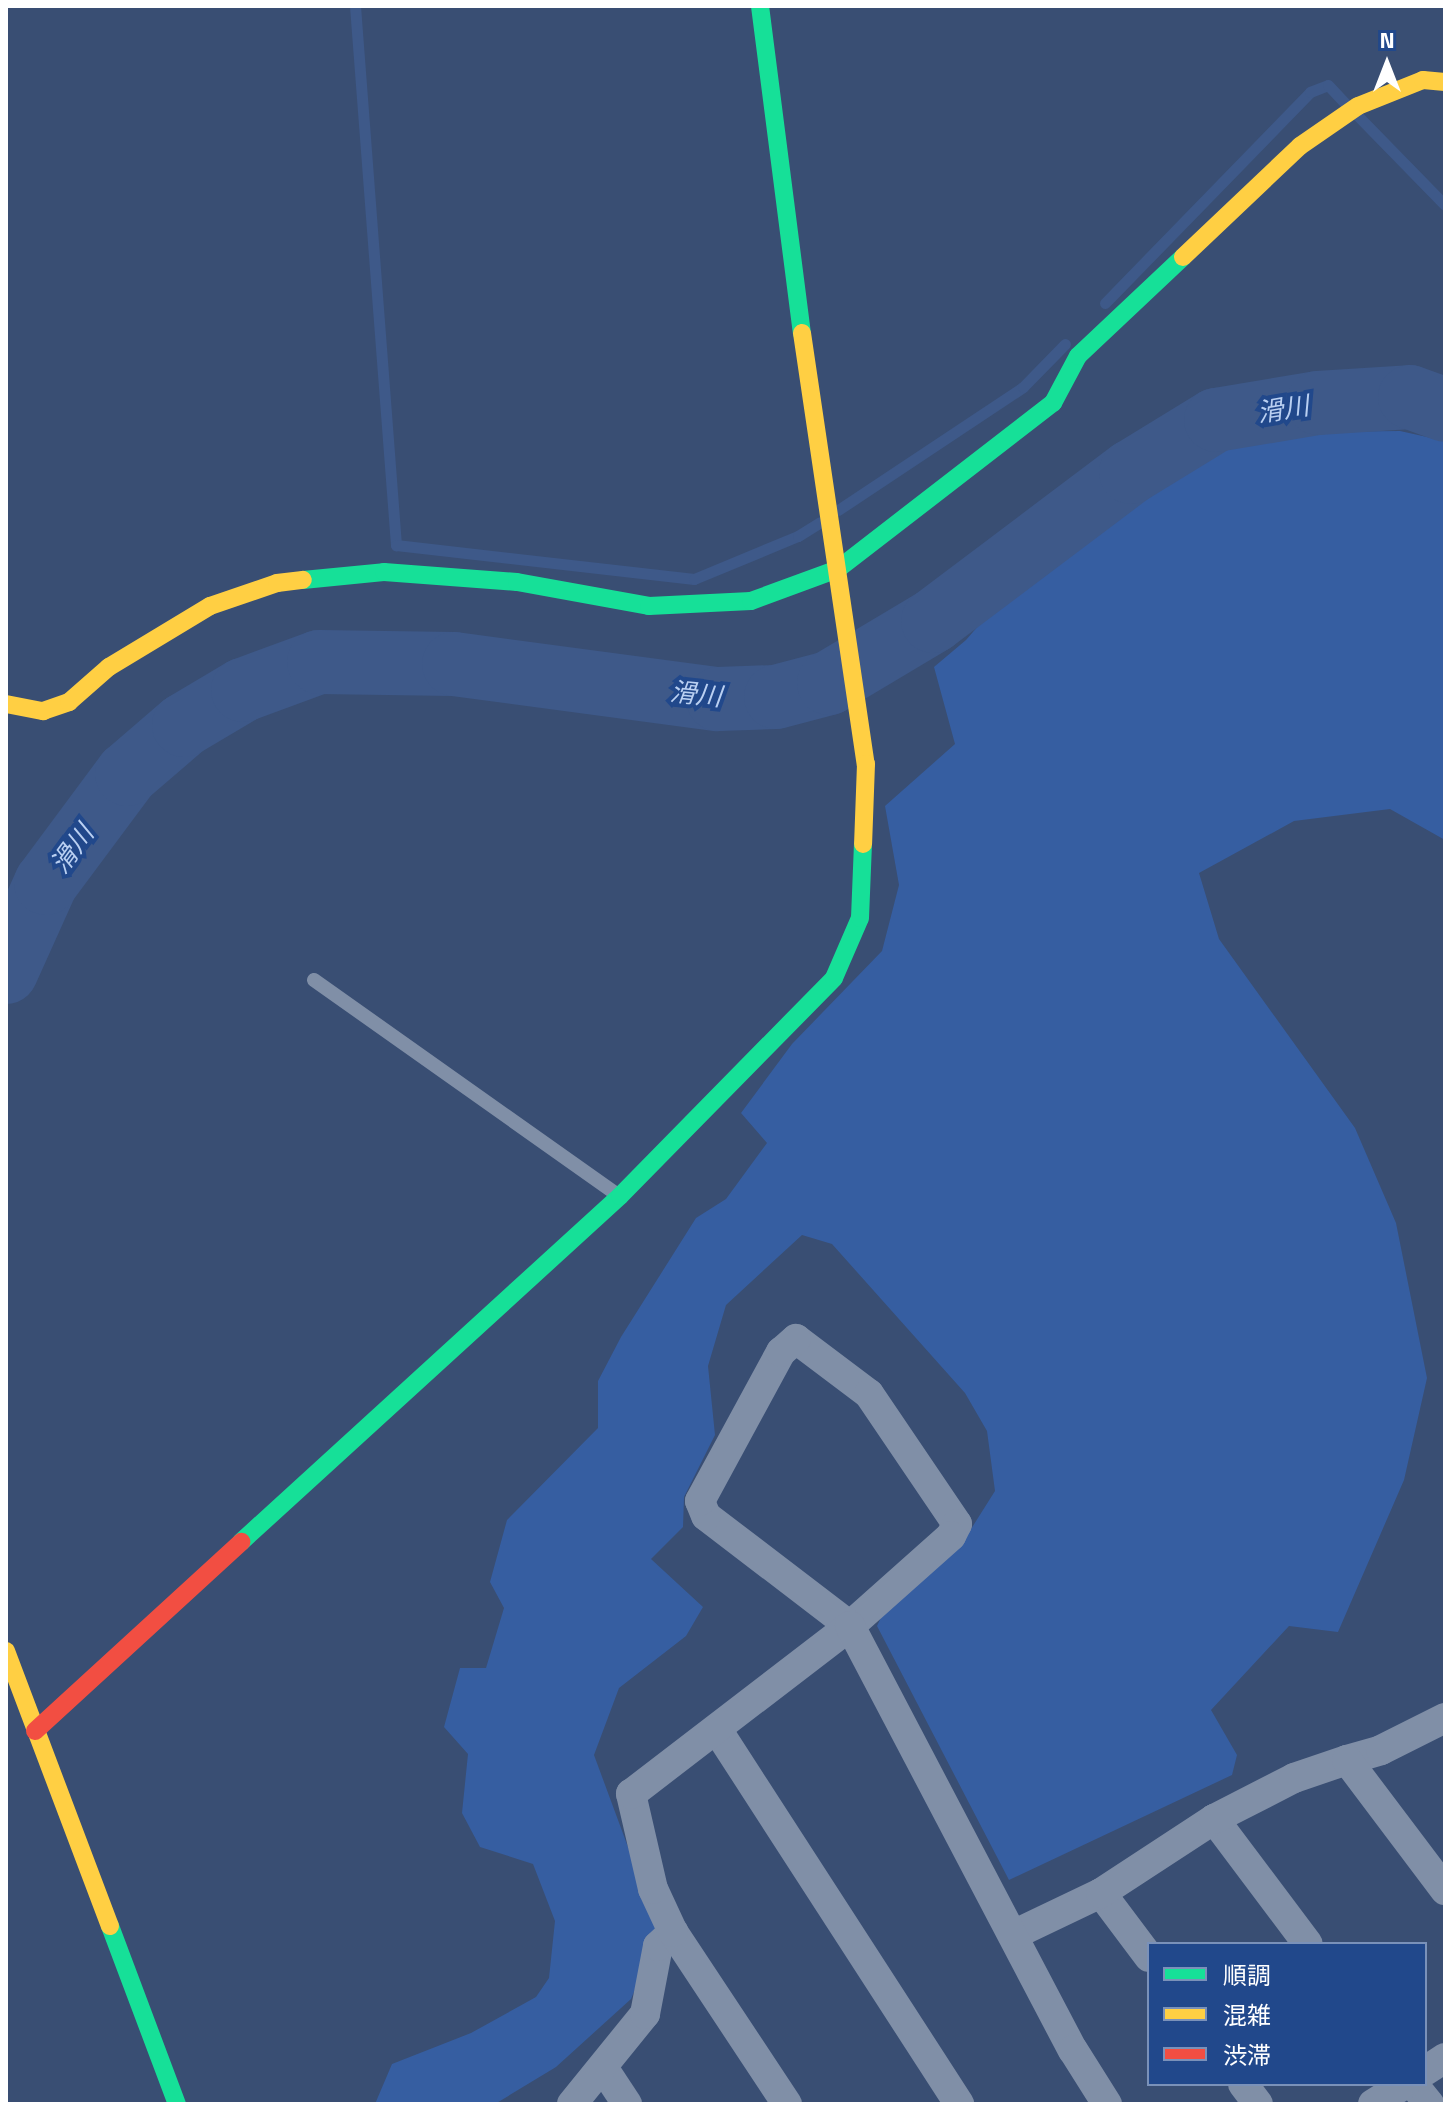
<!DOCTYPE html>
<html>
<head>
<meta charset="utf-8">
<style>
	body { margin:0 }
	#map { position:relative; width:1451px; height:2110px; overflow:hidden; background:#394e73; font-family:"Titillium Web","Noto Sans JP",sans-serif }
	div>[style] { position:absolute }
	.green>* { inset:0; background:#365ea1 }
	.stream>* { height:11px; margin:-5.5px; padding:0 5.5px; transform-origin:5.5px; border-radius:5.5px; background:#3e5989 }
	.river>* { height:64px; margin:-32px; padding:0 32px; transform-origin:32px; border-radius:32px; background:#3e5989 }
	.lane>* { height:14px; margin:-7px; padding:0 7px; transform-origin:7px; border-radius:7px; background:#808fa7 }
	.street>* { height:30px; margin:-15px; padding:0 15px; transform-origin:15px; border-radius:15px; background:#808fa7 }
	.fast>* { height:18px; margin:-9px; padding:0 9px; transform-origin:9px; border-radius:9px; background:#16e098 }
	.slow>* { height:18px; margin:-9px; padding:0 9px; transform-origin:9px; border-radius:9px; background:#ffcf43 }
	.jam>* { height:18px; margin:-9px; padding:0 9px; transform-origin:9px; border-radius:9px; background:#f24e42 }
	span { translate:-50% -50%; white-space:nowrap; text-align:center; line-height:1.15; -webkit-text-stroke:8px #21488b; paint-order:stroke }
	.water-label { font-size:26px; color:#bad0f2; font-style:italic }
	.frame { position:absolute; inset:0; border:8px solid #fff; pointer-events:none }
	.legend { position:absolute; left:1147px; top:1942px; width:280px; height:144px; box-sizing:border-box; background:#21488b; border:2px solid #7a91b9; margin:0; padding:10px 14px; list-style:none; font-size:24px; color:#fff }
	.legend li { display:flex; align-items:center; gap:16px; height:40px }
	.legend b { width:40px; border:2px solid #7a91b9 }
	.north { position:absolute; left:1347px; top:24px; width:80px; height:80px; -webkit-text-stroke:6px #21488b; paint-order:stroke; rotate:0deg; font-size:22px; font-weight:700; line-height:32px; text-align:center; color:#fff }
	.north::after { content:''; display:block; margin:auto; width:28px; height:36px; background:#fff; clip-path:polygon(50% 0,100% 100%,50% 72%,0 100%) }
</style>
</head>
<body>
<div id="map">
	<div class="green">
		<div style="clip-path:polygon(1400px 431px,1445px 441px,1445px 840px,1390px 809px,1294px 821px,1199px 873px,1219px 939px,1355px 1128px,1396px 1223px,1427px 1378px,1404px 1480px,1338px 1632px,1289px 1626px,1211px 1710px,1237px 1755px,1232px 1775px,1009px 1880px,877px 1626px,889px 1600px,959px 1548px,995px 1491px,987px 1431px,965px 1393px,832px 1244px,802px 1235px,726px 1305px,708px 1366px,715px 1435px,684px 1497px,683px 1527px,651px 1559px,703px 1607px,686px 1636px,619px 1688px,594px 1755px,659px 1931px,631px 1999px,556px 2067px,495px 2104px,375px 2104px,392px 2064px,471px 2033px,536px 1997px,549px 1978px,555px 1921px,533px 1864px,480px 1847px,462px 1813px,468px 1754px,444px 1727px,460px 1668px,486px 1668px,504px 1608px,490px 1582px,507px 1520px,598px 1428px,598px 1381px,621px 1337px,696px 1218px,726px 1199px,767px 1143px,741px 1113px,792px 1044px,882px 951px,899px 885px,885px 806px,955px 744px,934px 667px,966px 640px,1027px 570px,1122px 507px,1226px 447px,1306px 432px)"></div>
	</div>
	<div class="stream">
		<div style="left:355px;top:6px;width:541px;rotate:85.65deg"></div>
		<div style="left:396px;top:545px;width:300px;rotate:6.5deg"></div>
		<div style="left:694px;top:579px;width:113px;rotate:-22.5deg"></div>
		<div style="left:798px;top:536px;width:26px;rotate:-32deg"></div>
		<div style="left:1358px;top:116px;width:124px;rotate:45.7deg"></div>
		<div style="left:1105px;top:303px;width:294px;rotate:-45.8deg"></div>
		<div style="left:1310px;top:92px;width:19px;rotate:-21deg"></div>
		<div style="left:1328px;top:85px;width:25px;rotate:47deg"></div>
		<div style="left:838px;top:510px;width:222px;rotate:-33.6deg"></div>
		<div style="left:1023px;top:387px;width:60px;rotate:-45.7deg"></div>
	</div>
	<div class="river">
		<div style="left:6px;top:972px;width:98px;rotate:-65.8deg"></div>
		<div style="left:46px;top:883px;width:136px;rotate:-53.4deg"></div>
		<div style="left:127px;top:774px;width:75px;rotate:-40.7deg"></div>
		<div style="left:184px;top:725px;width:69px;rotate:-30.7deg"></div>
		<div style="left:243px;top:690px;width:81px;rotate:-20.2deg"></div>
		<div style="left:319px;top:662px;width:135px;rotate:0.8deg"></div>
		<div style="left:454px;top:664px;width:266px;rotate:7.6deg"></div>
		<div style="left:718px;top:699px;width:58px;rotate:-2deg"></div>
		<div style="left:776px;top:697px;width:55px;rotate:-14.8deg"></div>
		<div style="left:829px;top:683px;width:121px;rotate:-30.8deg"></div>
		<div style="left:933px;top:621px;width:248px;rotate:-37deg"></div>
		<div style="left:1131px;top:472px;width:100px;rotate:-31.5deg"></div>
		<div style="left:1216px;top:420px;width:103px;rotate:-9.5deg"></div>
		<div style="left:1318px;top:403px;width:92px;rotate:-3.7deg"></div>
		<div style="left:1410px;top:397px;width:37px;rotate:20deg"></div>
	</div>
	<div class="lane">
		<div style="left:314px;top:980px;width:370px;rotate:35.3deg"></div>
	</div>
	<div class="street">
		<div style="left:796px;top:1339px;width:91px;rotate:37deg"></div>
		<div style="left:869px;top:1394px;width:157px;rotate:55.9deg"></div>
		<div style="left:957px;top:1524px;width:13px;rotate:117deg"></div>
		<div style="left:951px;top:1536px;width:135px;rotate:138.3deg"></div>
		<div style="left:850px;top:1626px;width:181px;rotate:-142.6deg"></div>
		<div style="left:706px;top:1516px;width:16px;rotate:-112deg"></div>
		<div style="left:700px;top:1501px;width:170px;rotate:-61.5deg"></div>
		<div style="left:781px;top:1352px;width:20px;rotate:-41deg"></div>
		<div style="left:718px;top:1731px;width:444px;rotate:57.1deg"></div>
		<div style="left:1347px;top:1760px;width:35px;rotate:-16deg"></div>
		<div style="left:1381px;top:1750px;width:72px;rotate:-26.6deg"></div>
		<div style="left:1214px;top:1819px;width:156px;rotate:53.1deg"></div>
		<div style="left:1101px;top:1893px;width:80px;rotate:53.1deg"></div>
		<div style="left:1013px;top:1935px;width:98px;rotate:-25.5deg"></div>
		<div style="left:1101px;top:1893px;width:135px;rotate:-33.2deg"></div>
		<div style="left:1214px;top:1819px;width:90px;rotate:-27.1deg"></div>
		<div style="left:1294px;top:1778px;width:56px;rotate:-18.8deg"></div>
		<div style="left:1347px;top:1760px;width:163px;rotate:53deg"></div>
		<div style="left:604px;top:2069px;width:42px;rotate:56.7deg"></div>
		<div style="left:1425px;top:2071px;width:24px;rotate:-33deg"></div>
		<div style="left:1243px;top:2084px;width:25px;rotate:53deg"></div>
		<div style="left:1413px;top:2084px;width:26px;rotate:51deg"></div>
		<div style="left:572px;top:2104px;width:116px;rotate:-51deg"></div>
		<div style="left:645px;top:2014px;width:69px;rotate:-79.2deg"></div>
		<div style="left:658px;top:1946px;width:21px;rotate:-43deg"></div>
		<div style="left:787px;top:2104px;width:206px;rotate:-123.5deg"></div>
		<div style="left:673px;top:1932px;width:47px;rotate:-114.9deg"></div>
		<div style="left:653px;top:1889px;width:98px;rotate:-103deg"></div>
		<div style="left:631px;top:1794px;width:276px;rotate:-37.5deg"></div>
		<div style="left:850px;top:1626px;width:479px;rotate:62.3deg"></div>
		<div style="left:1073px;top:2050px;width:64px;rotate:57.8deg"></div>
		<div style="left:1373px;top:2104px;width:38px;rotate:-32deg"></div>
	</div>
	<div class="fast">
		<div style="left:760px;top:6px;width:330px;rotate:82.7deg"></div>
		<div style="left:303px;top:580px;width:81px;rotate:-5.6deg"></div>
		<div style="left:384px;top:572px;width:133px;rotate:4.3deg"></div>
		<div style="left:517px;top:582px;width:134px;rotate:10.3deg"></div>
		<div style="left:649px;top:606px;width:102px;rotate:-2.8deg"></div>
		<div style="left:751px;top:601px;width:93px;rotate:-20.2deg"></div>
		<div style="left:838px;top:569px;width:272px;rotate:-37.7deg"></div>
		<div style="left:1053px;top:403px;width:53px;rotate:-62deg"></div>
		<div style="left:1078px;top:356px;width:144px;rotate:-43.3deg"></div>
		<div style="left:241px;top:1542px;width:513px;rotate:-42.39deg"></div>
		<div style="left:620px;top:1196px;width:305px;rotate:-45.5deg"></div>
		<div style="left:834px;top:978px;width:65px;rotate:-66.6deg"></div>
		<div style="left:860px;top:918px;width:74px;rotate:-87.7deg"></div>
		<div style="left:110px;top:1926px;width:190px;rotate:69.4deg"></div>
	</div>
	<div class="slow">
		<div style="left:1183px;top:257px;width:161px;rotate:-43.5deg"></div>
		<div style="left:1300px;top:146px;width:70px;rotate:-34.6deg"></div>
		<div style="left:1358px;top:106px;width:70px;rotate:-21.8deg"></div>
		<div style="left:1423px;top:80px;width:22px;rotate:5deg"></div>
		<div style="left:802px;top:333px;width:436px;rotate:81.6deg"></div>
		<div style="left:866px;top:764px;width:80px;rotate:92.1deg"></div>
		<div style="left:6px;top:704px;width:38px;rotate:11deg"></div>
		<div style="left:43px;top:711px;width:28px;rotate:-19deg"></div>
		<div style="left:69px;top:702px;width:53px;rotate:-41.2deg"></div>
		<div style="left:109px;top:667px;width:118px;rotate:-31.1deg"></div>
		<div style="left:210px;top:606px;width:71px;rotate:-18.9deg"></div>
		<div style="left:277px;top:583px;width:26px;rotate:-7deg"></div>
		<div style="left:6px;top:1651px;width:294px;rotate:69.3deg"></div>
	</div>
	<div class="jam">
		<div style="left:35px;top:1731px;width:280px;rotate:-42.5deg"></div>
	</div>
	<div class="water-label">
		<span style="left:1283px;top:409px;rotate:-9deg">滑川</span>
		<span style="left:696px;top:694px;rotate:6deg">滑川</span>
		<span style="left:72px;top:849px;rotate:-54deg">滑川</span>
	</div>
	<div class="frame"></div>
	<ul class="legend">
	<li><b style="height:10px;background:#16e098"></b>順調</li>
	<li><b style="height:10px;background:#ffcf43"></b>混雑</li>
	<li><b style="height:10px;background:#f24e42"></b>渋滞</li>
	</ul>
	<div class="north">N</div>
</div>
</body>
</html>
